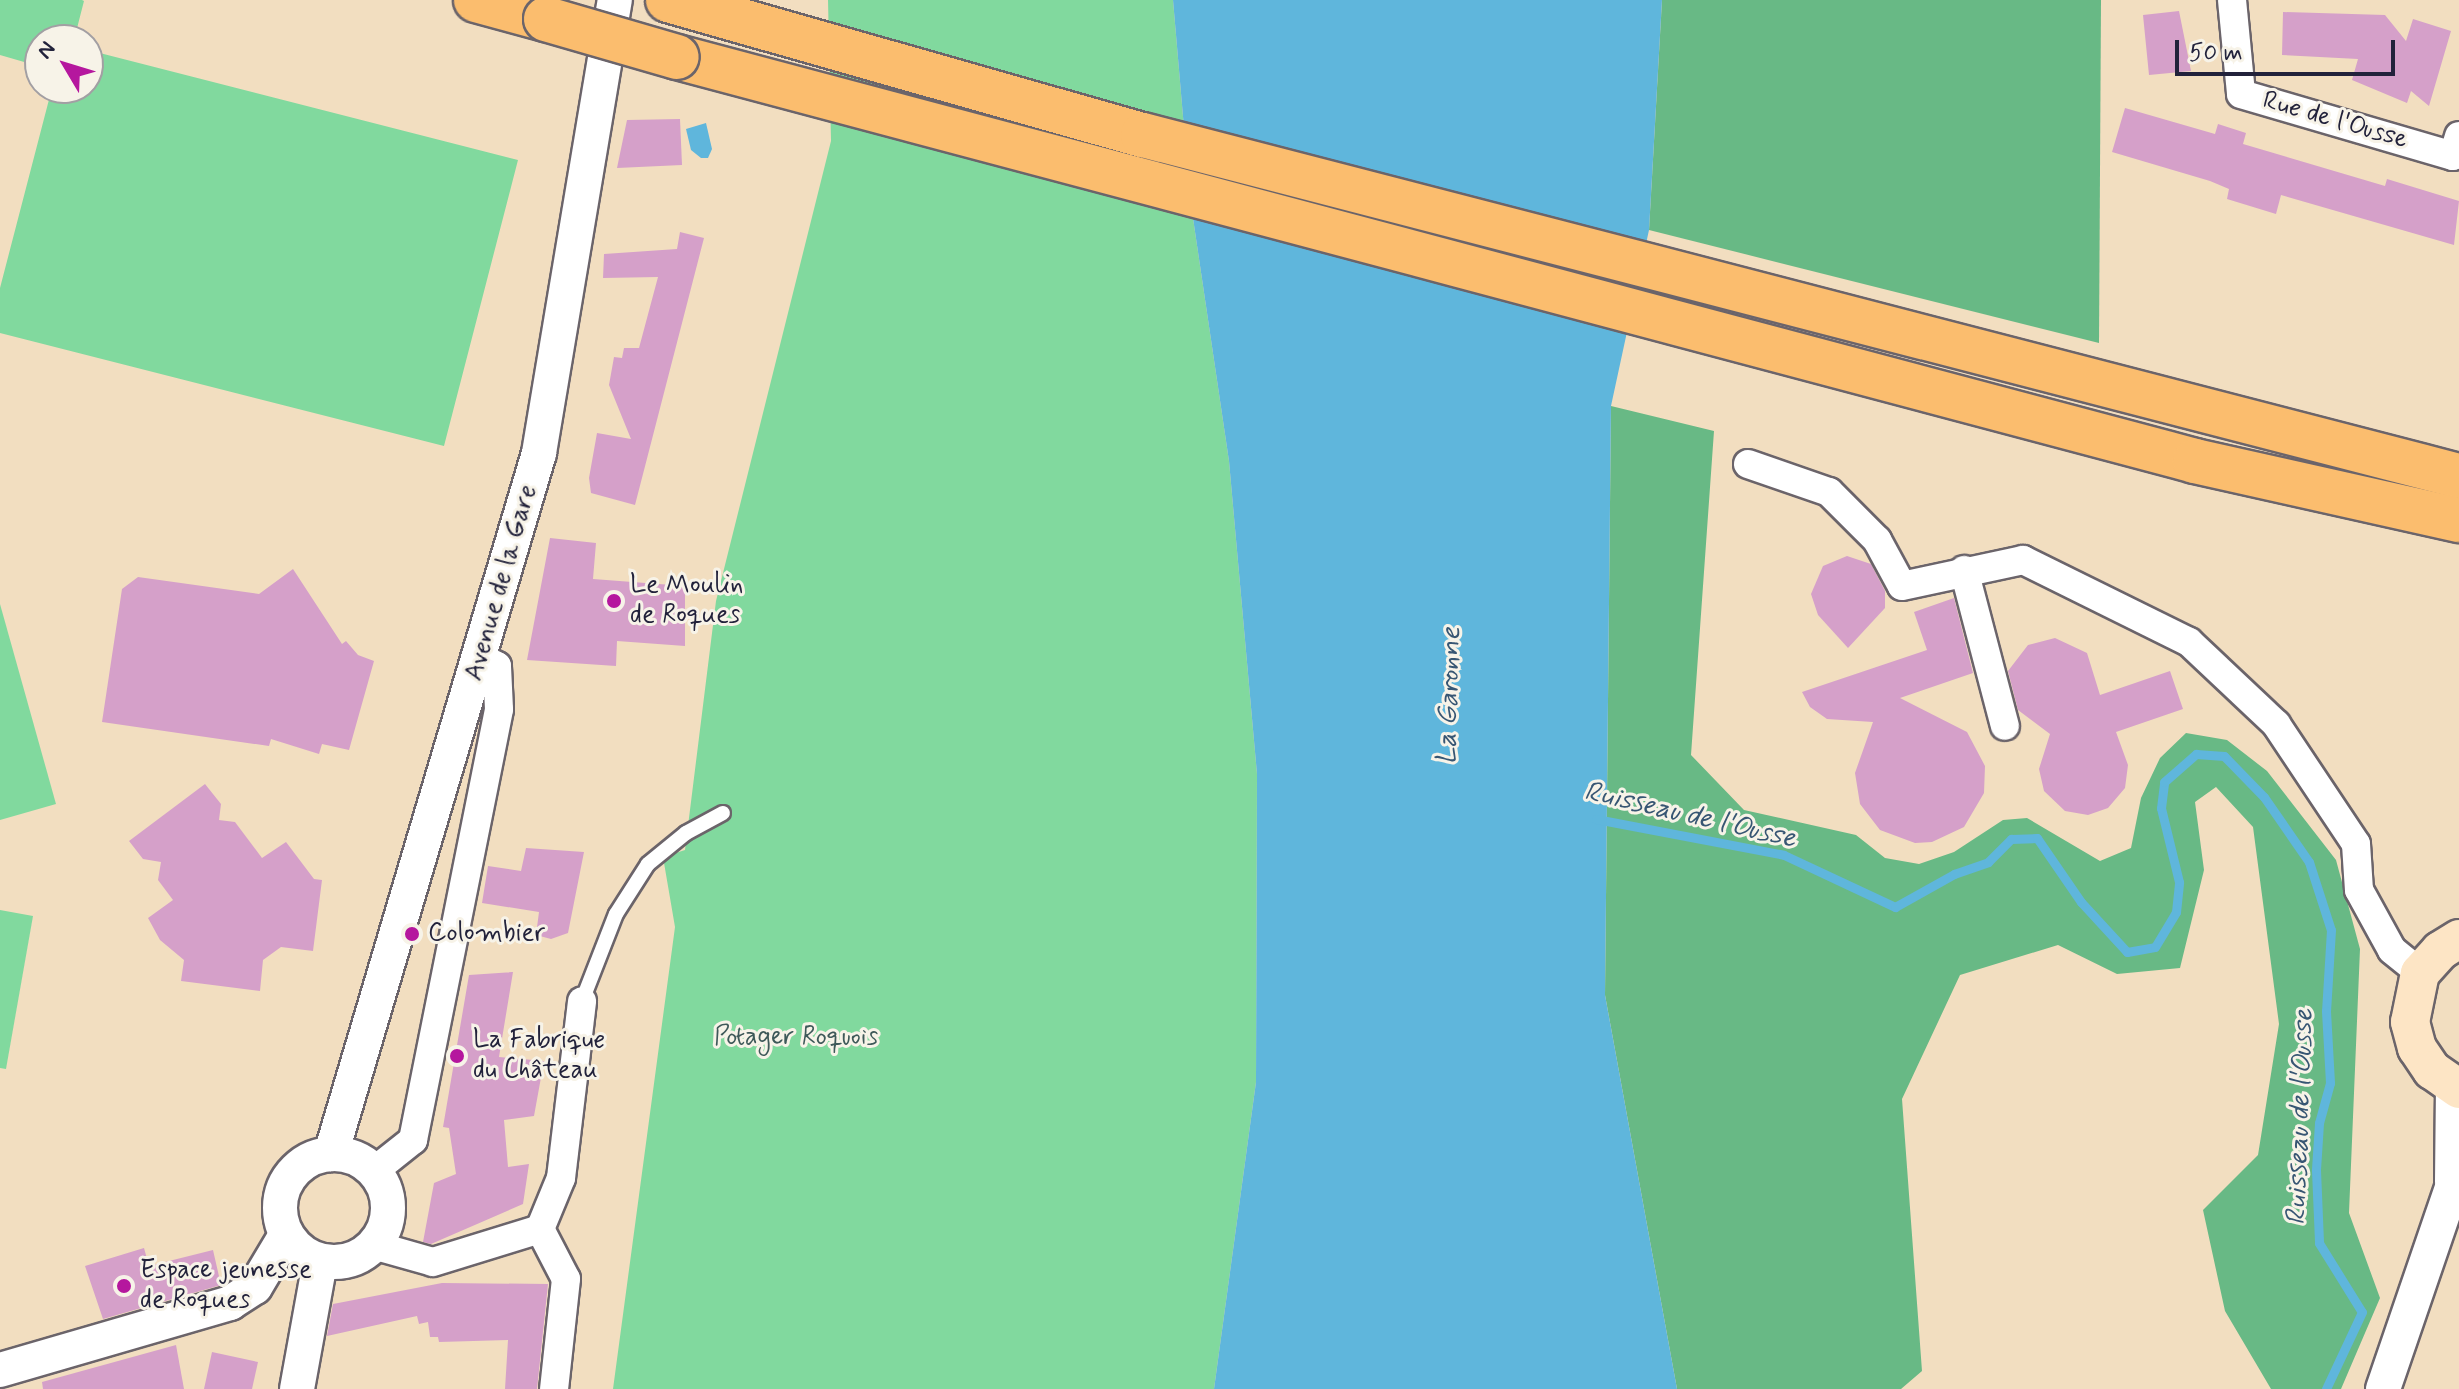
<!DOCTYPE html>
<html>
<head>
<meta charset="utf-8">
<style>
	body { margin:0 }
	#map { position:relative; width:2459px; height:1389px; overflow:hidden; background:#f2dec0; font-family:Mynerve,sans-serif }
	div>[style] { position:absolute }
	.green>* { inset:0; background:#81d99e }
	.forest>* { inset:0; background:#68b985 }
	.water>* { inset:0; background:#5fb6dc }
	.stream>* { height:9px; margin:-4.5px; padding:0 4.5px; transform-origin:4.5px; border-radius:4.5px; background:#5fb6dc }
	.building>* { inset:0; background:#d5a0c9 }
	.roads { filter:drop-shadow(2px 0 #6b646a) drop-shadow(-2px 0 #6b646a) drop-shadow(0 2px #6b646a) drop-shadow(0 -2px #6b646a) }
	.service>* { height:14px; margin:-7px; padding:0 7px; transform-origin:7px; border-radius:7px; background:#fff }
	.minor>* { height:28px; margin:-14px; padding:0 14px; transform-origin:14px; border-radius:14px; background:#fff }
	.tertiary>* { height:34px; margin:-17px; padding:0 17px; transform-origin:17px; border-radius:17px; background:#fff }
	.tertiary>.ring { margin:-17px; padding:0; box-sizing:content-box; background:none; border:34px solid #fff; border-radius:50% }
	.secondary>* { height:38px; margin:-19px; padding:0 19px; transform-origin:19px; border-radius:19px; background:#fde5c5 }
	.trunk>* { height:44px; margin:-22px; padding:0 22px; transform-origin:22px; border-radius:22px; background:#fbbd6e }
	.bridges { filter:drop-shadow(2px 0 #6b646a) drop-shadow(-2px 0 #6b646a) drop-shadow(0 2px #6b646a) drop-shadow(0 -2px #6b646a) }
	.trunk-bridge>* { height:44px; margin:-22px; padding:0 22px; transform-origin:22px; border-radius:22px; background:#fbbd6e }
	.dots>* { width:22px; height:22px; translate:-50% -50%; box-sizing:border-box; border:4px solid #f7f3e8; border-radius:50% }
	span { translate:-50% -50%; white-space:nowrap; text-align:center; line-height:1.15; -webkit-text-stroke:6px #f7f3e8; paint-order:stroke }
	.street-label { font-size:26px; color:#22223b }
	.poi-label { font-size:26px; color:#22223b }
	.left { translate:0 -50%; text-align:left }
	.park-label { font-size:26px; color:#3e5959 }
	.water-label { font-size:28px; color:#375673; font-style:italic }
	.north { position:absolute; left:24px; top:24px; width:80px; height:80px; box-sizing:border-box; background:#f7f3e8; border:2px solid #a29fa3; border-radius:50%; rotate:308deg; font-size:22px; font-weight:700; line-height:32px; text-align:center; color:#22223b }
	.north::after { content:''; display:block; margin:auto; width:28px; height:36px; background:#b5179e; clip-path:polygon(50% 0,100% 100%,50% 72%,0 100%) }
	.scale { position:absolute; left:2175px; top:40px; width:220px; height:36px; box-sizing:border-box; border:4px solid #22223b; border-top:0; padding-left:10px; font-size:24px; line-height:28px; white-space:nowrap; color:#22223b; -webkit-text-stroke:6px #f7f3e8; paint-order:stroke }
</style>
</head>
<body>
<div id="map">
	<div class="green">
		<div style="clip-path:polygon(0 0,82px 0,84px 1px,74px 40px,40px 40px,38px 66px,0 55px)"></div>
		<div style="clip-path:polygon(828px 0,1173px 0,1190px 198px,1229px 461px,1257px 774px,1256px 1082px,1214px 1389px,613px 1389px,675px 927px,663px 857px,685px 850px,716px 601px,831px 141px)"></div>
		<div style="clip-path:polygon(88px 50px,518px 160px,444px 446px,0 333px,0 288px,52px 88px,88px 88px)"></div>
		<div style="clip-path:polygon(0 604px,56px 804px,0 820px)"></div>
		<div style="clip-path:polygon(0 910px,33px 916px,6px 1069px,0 1068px)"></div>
	</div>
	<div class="forest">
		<div style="clip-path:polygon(1662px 0,2101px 0,2099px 343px,1649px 230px)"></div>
		<div style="clip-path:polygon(1611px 406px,1714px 431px,1691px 755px,1744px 810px,1856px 835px,1885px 858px,1919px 864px,1954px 852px,2003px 820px,2027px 818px,2100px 861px,2131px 848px,2141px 798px,2160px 758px,2186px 733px,2227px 740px,2267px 771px,2336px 860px,2360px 949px,2349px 1213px,2380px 1298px,2341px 1389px,2271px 1389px,2225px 1311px,2203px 1210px,2258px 1155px,2279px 1024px,2253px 827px,2216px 787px,2195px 802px,2204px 870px,2180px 968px,2117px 974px,2058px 945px,1960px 975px,1902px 1099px,1922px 1371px,1901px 1389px,1677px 1389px,1605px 995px)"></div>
	</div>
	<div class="water">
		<div style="clip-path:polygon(1173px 0,1662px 0,1649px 230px,1611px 406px,1605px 995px,1677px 1389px,1214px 1389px,1256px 1082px,1257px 774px,1229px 461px,1190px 198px)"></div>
		<div style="clip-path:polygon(706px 123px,712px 149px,708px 158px,701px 158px,691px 150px,686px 129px)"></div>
	</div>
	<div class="stream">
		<div style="left:1596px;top:819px;width:191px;rotate:10.8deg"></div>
		<div style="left:1784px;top:855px;width:123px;rotate:25.1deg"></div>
		<div style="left:1895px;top:907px;width:68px;rotate:-29.2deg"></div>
		<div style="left:1954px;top:874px;width:36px;rotate:-19deg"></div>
		<div style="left:1988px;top:862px;width:33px;rotate:-45deg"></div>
		<div style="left:2011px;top:839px;width:26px;rotate:-2deg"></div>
		<div style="left:2037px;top:838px;width:78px;rotate:55.5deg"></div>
		<div style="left:2081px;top:902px;width:68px;rotate:47.4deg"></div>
		<div style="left:2127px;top:952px;width:28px;rotate:-10deg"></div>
		<div style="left:2155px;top:947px;width:41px;rotate:-59deg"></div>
		<div style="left:2176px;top:912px;width:30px;rotate:-84deg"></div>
		<div style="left:2179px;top:882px;width:76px;rotate:-103.7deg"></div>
		<div style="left:2161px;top:808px;width:26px;rotate:-83deg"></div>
		<div style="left:2164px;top:782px;width:43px;rotate:-41.2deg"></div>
		<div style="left:2196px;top:754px;width:28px;rotate:4deg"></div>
		<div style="left:2224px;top:756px;width:57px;rotate:45.7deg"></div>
		<div style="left:2264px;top:797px;width:79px;rotate:55.3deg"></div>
		<div style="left:2309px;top:862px;width:71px;rotate:72.1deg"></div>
		<div style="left:2331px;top:930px;width:81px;rotate:93.5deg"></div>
		<div style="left:2326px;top:1011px;width:72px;rotate:86.8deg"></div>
		<div style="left:2330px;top:1083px;width:41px;rotate:105.4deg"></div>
		<div style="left:2319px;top:1123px;width:47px;rotate:93.7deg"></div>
		<div style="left:2316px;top:1170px;width:73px;rotate:87.6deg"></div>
		<div style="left:2319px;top:1243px;width:81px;rotate:58.1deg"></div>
		<div style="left:2362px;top:1312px;width:85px;rotate:115.1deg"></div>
	</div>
	<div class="building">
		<div style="clip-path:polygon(2179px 11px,2191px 71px,2149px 75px,2143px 15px)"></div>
		<div style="clip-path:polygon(2283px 12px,2385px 15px,2406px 41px,2413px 19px,2451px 31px,2429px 106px,2411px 91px,2407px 103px,2352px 80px,2358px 59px,2282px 55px)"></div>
		<div style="clip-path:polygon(2125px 108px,2215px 134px,2218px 124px,2246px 133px,2243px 144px,2385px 186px,2387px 179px,2459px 201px,2454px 245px,2281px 195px,2276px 214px,2227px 199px,2229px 189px,2210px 181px,2112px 152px)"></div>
		<div style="clip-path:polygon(680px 119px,682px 165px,617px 168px,627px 120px)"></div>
		<div style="clip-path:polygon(680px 232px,704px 238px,635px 505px,591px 493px,589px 478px,597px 433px,631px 439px,609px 385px,614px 357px,622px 358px,624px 348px,639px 348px,658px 277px,603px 278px,604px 254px,677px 249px)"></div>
		<div style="clip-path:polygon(550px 538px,596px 543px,593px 579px,685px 586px,685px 646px,617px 641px,616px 666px,527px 660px)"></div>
		<div style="clip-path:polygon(1847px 556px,1871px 564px,1885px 591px,1885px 608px,1848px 648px,1818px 615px,1811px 594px,1823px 566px)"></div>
		<div style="clip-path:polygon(293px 569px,342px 644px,346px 641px,358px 655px,374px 661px,349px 750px,322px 744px,319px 754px,271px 739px,269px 746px,102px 722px,122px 589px,138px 577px,259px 594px)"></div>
		<div style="clip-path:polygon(1954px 598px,1973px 673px,1900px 698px,1967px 732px,1985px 766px,1984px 793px,1964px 827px,1932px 842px,1915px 843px,1880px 830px,1860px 804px,1855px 773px,1873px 722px,1827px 719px,1810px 707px,1802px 692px,1927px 650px,1914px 612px)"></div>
		<div style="clip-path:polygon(2055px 638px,2087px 653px,2100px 695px,2170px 671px,2183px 709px,2116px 732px,2128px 765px,2125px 788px,2108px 808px,2088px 815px,2065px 811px,2044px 791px,2039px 769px,2050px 734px,2018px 710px,2008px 671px,2028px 645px)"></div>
		<div style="clip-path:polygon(205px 784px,221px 804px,219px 820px,235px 822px,262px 858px,286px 842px,314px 879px,322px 880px,313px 951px,281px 947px,263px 960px,260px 991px,181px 981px,184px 960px,160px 940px,148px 918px,173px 900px,158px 880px,161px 862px,143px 859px,129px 841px)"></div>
		<div style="clip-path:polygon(526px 848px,584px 852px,568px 933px,551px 939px,536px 935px,539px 912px,482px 903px,488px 866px,521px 871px)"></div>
		<div style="clip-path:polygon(513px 972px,499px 1057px,544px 1061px,534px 1116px,504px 1120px,508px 1167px,529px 1164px,523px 1204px,431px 1244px,423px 1242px,434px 1183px,456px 1174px,449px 1128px,443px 1127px,469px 975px)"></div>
		<div style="clip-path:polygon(144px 1248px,149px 1266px,213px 1250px,221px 1285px,103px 1319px,85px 1266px)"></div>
		<div style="clip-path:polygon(442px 1283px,548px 1284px,537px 1389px,505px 1389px,508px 1340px,439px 1342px,438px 1337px,430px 1337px,428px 1322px,419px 1324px,417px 1316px,327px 1336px,333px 1304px)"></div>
		<div style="clip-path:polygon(176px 1345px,184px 1389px,43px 1389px,42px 1382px)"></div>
		<div style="clip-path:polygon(212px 1352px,258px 1362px,252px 1389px,204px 1389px)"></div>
	</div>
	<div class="roads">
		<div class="service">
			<div style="left:582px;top:1001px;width:93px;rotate:-68.7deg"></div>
			<div style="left:616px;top:914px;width:59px;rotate:-57.4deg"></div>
			<div style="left:648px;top:864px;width:49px;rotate:-39.2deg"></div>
			<div style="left:686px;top:833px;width:42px;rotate:-28.4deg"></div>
		</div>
		<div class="minor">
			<div style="left:2232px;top:0;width:94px;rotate:84.5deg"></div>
			<div style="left:2241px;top:94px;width:221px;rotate:16.3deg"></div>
			<div style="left:2453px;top:156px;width:21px;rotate:-73deg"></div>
			<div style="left:1748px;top:464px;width:86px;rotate:19.1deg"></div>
			<div style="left:1829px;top:492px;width:68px;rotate:45deg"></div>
			<div style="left:1877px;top:540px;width:52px;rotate:61.5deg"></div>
			<div style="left:1902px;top:586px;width:124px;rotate:-12.1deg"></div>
			<div style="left:2023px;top:560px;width:185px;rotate:26.3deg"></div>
			<div style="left:2189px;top:642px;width:120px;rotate:43.3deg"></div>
			<div style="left:2276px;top:724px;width:144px;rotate:56.3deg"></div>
			<div style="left:2356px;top:844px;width:46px;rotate:86.3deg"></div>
			<div style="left:2359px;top:890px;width:68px;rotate:61.2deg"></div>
			<div style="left:2392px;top:950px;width:36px;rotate:39deg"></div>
			<div style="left:1964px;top:570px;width:161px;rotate:75.3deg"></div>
			<div style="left:374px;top:1171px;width:50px;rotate:-38.5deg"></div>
			<div style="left:413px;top:1140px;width:439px;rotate:-78.7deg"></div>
			<div style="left:499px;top:709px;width:43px;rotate:-92.7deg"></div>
			<div style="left:497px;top:666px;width:18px;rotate:-153deg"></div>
			<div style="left:540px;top:1229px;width:55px;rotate:-67.6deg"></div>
			<div style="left:561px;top:1178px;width:178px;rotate:-83.2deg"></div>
			<div style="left:540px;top:1229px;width:56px;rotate:62.5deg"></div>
			<div style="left:566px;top:1279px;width:111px;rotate:96.2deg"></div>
			<div style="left:373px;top:1245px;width:62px;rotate:15.8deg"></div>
			<div style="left:433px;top:1262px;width:112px;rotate:-17.1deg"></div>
		</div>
		<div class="tertiary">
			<div class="ring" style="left:280px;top:1154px;width:74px;height:74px"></div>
			<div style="left:331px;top:1154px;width:731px;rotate:-73.47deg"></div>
			<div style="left:539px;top:453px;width:459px;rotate:-80.5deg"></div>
			<div style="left:2452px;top:1182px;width:96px;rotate:-89.4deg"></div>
			<div style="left:0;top:1370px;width:240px;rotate:-16.2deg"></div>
			<div style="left:230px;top:1303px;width:30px;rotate:-33deg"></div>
			<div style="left:255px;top:1287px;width:61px;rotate:-59.2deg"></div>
			<div style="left:297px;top:1389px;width:129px;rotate:-79.7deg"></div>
			<div style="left:2383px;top:1389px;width:235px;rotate:-71.1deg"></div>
		</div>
		<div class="secondary">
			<div style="left:2459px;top:939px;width:22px;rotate:148deg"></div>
			<div style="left:2440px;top:951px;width:30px;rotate:132deg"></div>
			<div style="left:2420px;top:973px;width:50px;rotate:101.5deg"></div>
			<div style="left:2410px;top:1022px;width:27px;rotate:75deg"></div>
			<div style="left:2417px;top:1048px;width:27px;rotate:56deg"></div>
			<div style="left:2432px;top:1070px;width:33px;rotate:35deg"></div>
		</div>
		<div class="trunk">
			<div style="left:476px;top:0;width:73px;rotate:15.2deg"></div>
			<div style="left:668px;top:0;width:494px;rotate:15.9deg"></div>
			<div style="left:1143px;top:135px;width:1359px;rotate:14.53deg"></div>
			<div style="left:677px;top:57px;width:1571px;rotate:14.9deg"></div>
			<div style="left:2195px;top:461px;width:271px;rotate:12.6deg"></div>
		</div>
	</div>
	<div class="bridges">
		<div class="trunk-bridge">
			<div style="left:546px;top:19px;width:136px;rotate:16.2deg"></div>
		</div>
	</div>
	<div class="dots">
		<div style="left:614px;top:601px;background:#b5179e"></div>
		<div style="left:412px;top:934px;background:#b5179e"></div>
		<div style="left:457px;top:1056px;background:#b5179e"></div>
		<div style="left:124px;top:1286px;background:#b5179e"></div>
	</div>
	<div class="street-label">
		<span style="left:2335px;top:121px;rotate:16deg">Rue de l'Ousse</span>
		<span style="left:502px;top:583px;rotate:-74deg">Avenue de la Gare</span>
	</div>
	<div class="poi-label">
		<span class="left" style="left:630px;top:601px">Le Moulin<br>de Roques</span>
		<span class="left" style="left:428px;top:934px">Colombier</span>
		<span class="left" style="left:473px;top:1056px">La Fabrique<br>du Château</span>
		<span class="left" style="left:140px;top:1286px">Espace jeunesse<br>de Roques</span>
	</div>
	<div class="park-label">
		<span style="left:796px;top:1038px">Potager Roquois</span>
	</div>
	<div class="water-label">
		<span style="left:1450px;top:696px;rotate:-88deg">La Garonne</span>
		<span style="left:1690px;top:816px;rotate:13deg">Ruisseau de l'Ousse</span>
		<span style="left:2301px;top:1117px;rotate:-88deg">Ruisseau de l'Ousse</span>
	</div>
	<div class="north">N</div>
	<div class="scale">50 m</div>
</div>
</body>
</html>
